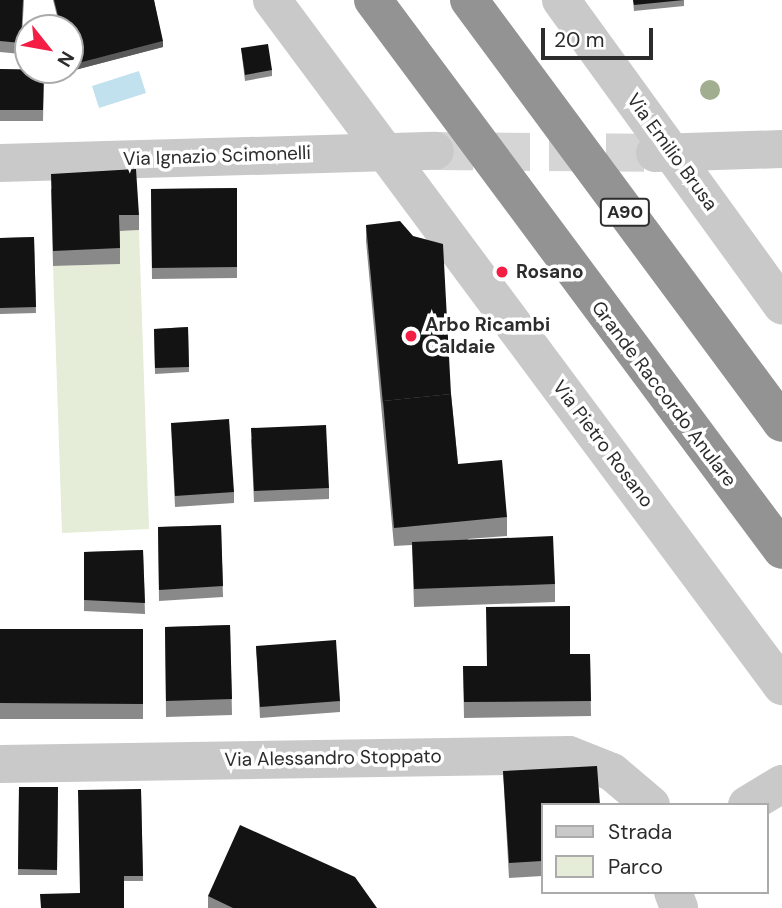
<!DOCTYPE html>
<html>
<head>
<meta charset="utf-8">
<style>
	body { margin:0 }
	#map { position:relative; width:782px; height:908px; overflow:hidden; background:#fff; font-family:"DM Sans",sans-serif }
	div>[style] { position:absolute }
	.green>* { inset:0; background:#e5ecd8 }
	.water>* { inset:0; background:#c2e1ee }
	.minor-tunnel>* { height:38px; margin-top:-19px; transform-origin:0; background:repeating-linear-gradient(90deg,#d5d5d5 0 38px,transparent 0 57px) }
	.minor>* { height:38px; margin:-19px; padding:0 19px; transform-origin:19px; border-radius:19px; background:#c9c9c9 }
	.highway>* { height:38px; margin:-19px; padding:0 19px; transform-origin:19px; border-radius:19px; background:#939393 }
	.trees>* { width:20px; height:20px; margin:-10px; border-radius:50%; background:#a2ae90 }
	.wall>* { inset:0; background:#898989 }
	.shaded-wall>* { inset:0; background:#5a5a5a }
	.building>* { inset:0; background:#131313 }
	.dots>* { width:19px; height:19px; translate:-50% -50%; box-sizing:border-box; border:4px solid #fff; border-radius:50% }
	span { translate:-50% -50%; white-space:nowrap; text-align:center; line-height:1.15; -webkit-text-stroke:7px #fff; paint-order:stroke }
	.shield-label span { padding:2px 5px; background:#fff; border:2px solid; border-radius:5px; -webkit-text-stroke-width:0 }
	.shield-label { font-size:18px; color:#2c2c2c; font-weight:700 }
	.street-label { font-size:19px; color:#2c2c2c }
	.poi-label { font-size:19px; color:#2c2c2c; font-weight:700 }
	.left { translate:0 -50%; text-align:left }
	.legend { position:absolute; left:541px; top:803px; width:228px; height:91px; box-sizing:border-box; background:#fff; border:2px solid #ababab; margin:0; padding:9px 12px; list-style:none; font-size:21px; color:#2c2c2c }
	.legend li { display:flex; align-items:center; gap:14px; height:35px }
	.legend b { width:35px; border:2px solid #ababab }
	.north { position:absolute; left:14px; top:14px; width:70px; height:70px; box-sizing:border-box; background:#fff; border:2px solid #ababab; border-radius:50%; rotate:121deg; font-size:19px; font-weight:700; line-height:28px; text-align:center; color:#2c2c2c }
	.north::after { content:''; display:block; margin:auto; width:24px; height:32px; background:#f41e44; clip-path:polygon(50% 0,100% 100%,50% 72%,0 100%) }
	.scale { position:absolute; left:541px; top:28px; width:112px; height:32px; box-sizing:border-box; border:4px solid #2c2c2c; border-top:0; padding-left:9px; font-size:21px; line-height:24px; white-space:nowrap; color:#2c2c2c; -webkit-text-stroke:5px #fff; paint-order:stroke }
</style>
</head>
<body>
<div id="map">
	<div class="green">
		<div style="clip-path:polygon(139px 230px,149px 529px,62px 533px,53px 266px,120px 264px,119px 231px)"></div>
	</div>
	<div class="water">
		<div style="clip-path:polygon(139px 71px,146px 93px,99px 108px,92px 86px)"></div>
	</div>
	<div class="minor-tunnel">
		<div style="left:435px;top:151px;width:214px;rotate:0.5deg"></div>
	</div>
	<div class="minor">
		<div style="left:272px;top:0;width:855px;rotate:53.37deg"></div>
		<div style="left:561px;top:0;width:377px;rotate:54.1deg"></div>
		<div style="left:655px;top:153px;width:127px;rotate:-1.8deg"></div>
		<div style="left:0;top:163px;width:435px;rotate:-1.6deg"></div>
		<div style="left:0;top:764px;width:569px;rotate:-0.91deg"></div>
		<div style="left:569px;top:755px;width:46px;rotate:21.6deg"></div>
		<div style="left:612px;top:772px;width:51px;rotate:40.2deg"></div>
		<div style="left:747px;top:805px;width:41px;rotate:-31deg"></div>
		<div style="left:673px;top:892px;width:17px;rotate:69deg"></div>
	</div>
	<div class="highway">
		<div style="left:373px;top:0;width:685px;rotate:53.36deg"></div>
		<div style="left:469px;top:0;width:526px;rotate:53.5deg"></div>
	</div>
	<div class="trees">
		<div style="left:710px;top:90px"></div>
	</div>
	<div class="wall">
		<div style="clip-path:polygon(0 0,24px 0,21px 54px,0 52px)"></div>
		<div style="clip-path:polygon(53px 0,154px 0,163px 47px,71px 71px,70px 28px,60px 28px)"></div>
		<div style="clip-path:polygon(633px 0,684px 0,684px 6px,634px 11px)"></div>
		<div style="clip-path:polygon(241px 48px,272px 70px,272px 76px,245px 81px)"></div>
		<div style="clip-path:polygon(0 69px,44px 70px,43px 121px,0 121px)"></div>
		<div style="clip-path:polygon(237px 188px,237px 278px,152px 279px,151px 189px)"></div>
		<div style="clip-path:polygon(51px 189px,139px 215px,139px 230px,120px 231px,120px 264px,53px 266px)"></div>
		<div style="clip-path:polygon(366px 225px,451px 394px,458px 464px,507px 517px,507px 536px,467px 539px,555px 584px,555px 602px,414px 607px,412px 545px,394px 546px,366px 241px)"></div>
		<div style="clip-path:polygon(34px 237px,36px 313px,0 314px,0 238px)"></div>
		<div style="clip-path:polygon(188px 327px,189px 372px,155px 374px,154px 329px)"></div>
		<div style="clip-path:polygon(171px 423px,234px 492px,234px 503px,175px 507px)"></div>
		<div style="clip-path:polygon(251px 439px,329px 488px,329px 499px,254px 502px)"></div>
		<div style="clip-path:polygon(221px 525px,223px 597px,159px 601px,158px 527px)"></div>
		<div style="clip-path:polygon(143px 550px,145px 614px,84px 611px,84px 552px)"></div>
		<div style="clip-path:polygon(230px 625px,232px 715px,166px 717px,165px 627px)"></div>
		<div style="clip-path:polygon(0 629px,143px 629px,143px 719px,0 719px)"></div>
		<div style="clip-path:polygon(256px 646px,340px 701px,340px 712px,260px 718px)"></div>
		<div style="clip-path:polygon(570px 654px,590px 654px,591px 716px,464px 718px,463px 666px,487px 666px)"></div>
		<div style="clip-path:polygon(503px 771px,542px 805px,542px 876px,509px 878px)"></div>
		<div style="clip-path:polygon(19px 787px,58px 787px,57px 875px,18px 875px)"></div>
		<div style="clip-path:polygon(141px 789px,143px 881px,124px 881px,124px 908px,80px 893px)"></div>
		<div style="clip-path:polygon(208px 896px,377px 908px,208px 908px)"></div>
	</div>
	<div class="shaded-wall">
		<div style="clip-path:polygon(163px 41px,163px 47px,71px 71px,71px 65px)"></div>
	</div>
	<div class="building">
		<div style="clip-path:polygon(0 0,23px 0,21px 43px,0 41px)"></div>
		<div style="clip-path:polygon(54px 0,154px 0,163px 41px,71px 65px,70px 28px,61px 28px)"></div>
		<div style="clip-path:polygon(633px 0,684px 0,634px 5px)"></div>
		<div style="clip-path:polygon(268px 44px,272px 70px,245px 75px,241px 48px)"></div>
		<div style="clip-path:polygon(0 69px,44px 70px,43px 110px,0 110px)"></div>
		<div style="clip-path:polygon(136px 169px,139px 215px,119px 215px,120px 248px,53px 251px,51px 174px)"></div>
		<div style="clip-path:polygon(237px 188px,237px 267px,152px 268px,151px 189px)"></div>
		<div style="clip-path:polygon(400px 221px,413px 236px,443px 244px,451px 394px,383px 401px,383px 404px,366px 225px)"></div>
		<div style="clip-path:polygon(34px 237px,36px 307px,0 308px,0 238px)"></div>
		<div style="clip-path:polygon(188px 327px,189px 367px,155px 368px,154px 329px)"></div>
		<div style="clip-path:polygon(451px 394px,458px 464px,502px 460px,507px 517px,394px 528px,383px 401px)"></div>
		<div style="clip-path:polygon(229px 419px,234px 492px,175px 496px,171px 423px)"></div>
		<div style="clip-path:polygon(326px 425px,329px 488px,254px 491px,251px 428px)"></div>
		<div style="clip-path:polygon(221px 525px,223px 586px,159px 590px,158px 527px)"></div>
		<div style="clip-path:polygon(553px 536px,555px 584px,414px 589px,412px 542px)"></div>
		<div style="clip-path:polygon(143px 550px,145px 603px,84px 600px,84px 552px)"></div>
		<div style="clip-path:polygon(570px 606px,570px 654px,590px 654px,591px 701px,464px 702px,463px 666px,487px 666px,486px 607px)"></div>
		<div style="clip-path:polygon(230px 625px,232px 699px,166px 701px,165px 627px)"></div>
		<div style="clip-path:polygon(0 629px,143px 629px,143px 704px,0 703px)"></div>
		<div style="clip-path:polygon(336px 640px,340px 701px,260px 707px,256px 646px)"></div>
		<div style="clip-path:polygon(597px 766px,600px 805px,542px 805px,542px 861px,509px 863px,503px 771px)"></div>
		<div style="clip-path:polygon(19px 787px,58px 787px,57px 870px,18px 869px)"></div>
		<div style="clip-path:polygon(141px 789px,143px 876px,124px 876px,124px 908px,41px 908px,40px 894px,80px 893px,78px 790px)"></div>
		<div style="clip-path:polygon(240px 825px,355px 877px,377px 908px,233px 908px,208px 896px)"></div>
	</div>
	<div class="dots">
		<div style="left:502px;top:272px;background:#f41e44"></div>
		<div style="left:411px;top:336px;background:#f41e44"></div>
	</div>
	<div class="shield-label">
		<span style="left:625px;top:212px">A90</span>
	</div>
	<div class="street-label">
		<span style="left:672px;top:152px;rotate:54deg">Via Emilio Brusa</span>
		<span style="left:217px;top:156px;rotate:-2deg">Via Ignazio Scimonelli</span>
		<span style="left:664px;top:394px;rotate:53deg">Grande Raccordo Anulare</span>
		<span style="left:603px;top:444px;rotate:53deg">Via Pietro Rosano</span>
		<span style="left:333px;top:758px;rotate:-1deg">Via Alessandro Stoppato</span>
	</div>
	<div class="poi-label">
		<span class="left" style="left:516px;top:272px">Rosano</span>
		<span class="left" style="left:425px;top:336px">Arbo Ricambi<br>Caldaie</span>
	</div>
	<ul class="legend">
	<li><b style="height:9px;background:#c9c9c9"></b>Strada</li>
	<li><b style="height:19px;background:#e5ecd8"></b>Parco</li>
	</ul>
	<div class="north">N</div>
	<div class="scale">20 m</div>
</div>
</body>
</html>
